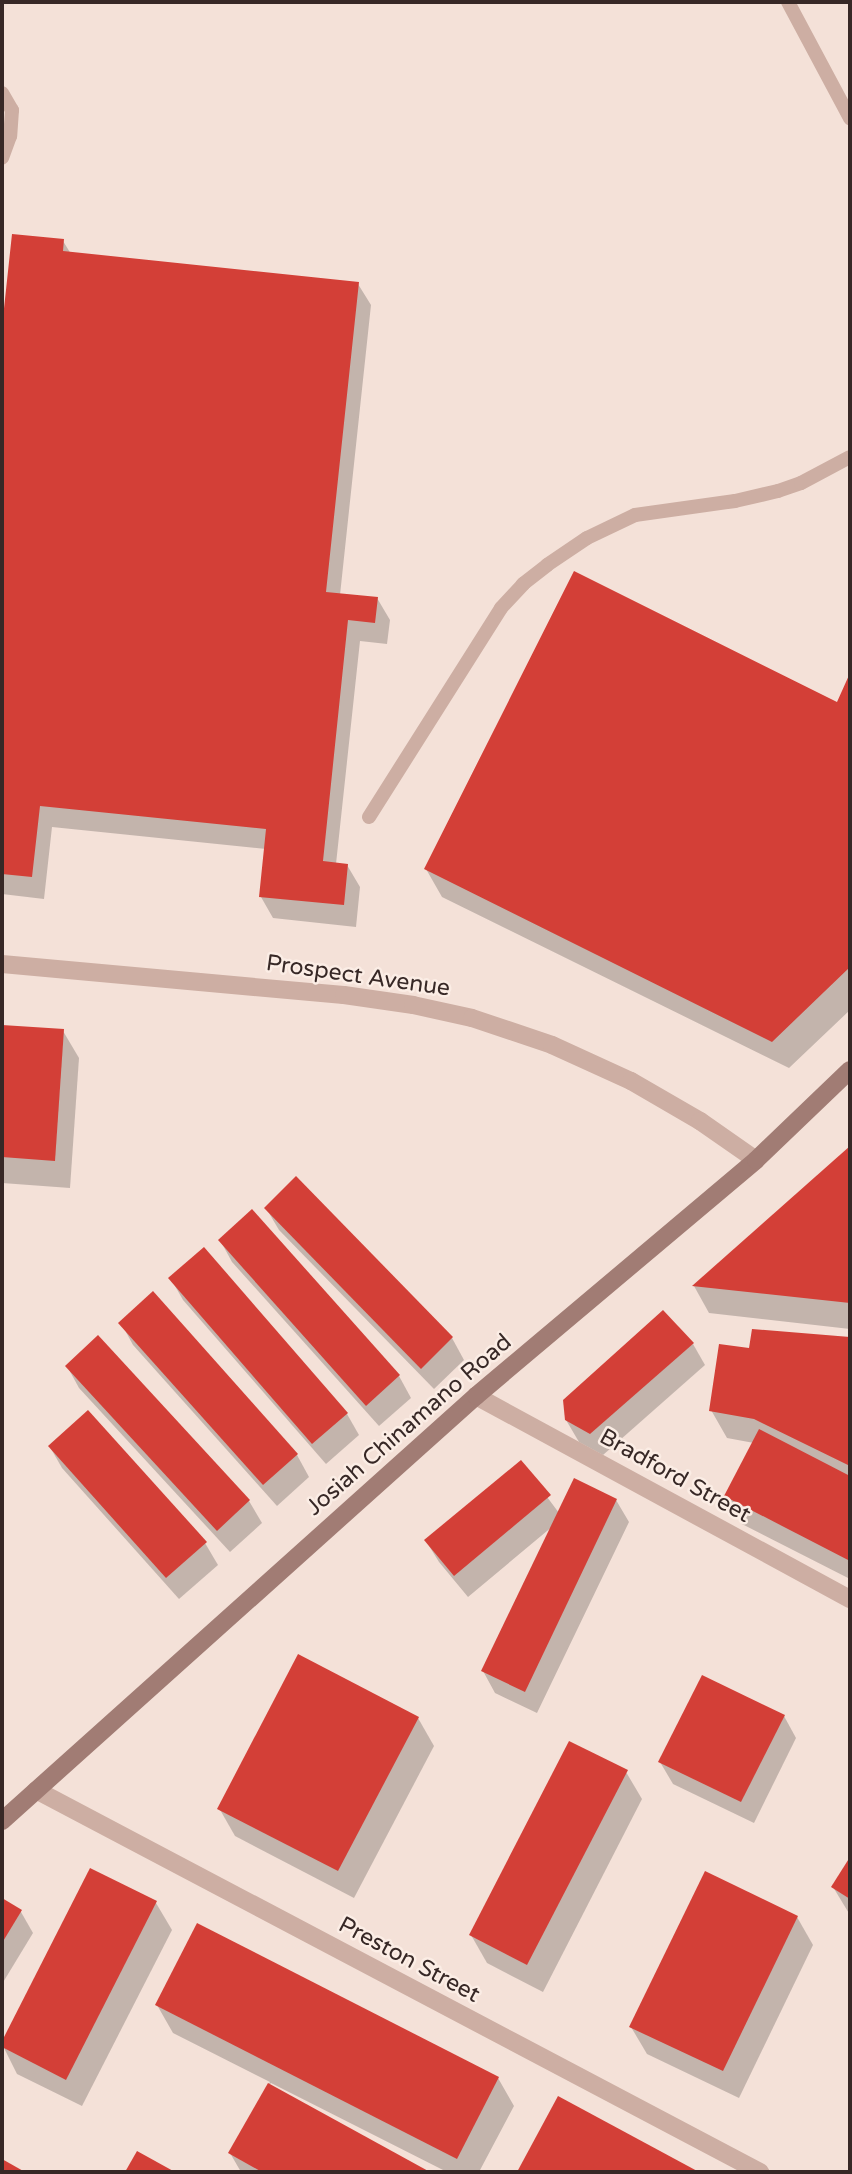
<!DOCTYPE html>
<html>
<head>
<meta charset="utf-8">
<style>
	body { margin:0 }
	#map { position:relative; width:852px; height:2174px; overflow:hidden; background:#f4e1d8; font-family:"Varela Round",sans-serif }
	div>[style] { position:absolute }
	.shadow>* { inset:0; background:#0003 }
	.building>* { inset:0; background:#d33f37 }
	.lane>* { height:14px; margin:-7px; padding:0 7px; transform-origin:7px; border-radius:7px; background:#cdaea3 }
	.street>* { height:18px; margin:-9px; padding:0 9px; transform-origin:9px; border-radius:9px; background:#cdaea3 }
	.secondary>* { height:18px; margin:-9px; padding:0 9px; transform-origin:9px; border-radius:9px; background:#a17c74 }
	span { translate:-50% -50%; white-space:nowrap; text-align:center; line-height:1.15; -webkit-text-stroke:5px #fbede5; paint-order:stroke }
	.street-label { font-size:23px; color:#372826 }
	.frame { position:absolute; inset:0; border:4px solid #372826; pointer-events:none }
</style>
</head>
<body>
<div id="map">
	<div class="shadow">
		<div style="clip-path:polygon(13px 236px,63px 241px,71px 254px,358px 284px,371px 305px,340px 595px,377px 598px,390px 620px,387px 644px,360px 641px,336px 864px,347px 865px,360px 887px,356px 927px,273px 918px,261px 897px,266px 849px,52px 827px,44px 899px,2px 894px,2px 344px)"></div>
		<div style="clip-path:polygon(850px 678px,850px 1010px,789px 1068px,442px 897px,426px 869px,837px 704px)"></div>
		<div style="clip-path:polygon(2px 1027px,63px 1031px,79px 1058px,70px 1188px,2px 1183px)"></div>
		<div style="clip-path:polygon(850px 1148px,850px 1329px,709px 1313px,694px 1286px)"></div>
		<div style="clip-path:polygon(296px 1179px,452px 1338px,464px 1360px,434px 1389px,279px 1230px,266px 1208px)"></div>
		<div style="clip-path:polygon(252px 1211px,399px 1376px,411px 1398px,379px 1426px,232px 1262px,220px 1240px)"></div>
		<div style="clip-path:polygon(171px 1279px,347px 1414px,359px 1435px,326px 1464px,183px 1300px)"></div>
		<div style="clip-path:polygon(153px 1294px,297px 1455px,309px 1477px,277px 1506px,133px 1345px,121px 1323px)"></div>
		<div style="clip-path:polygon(753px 1331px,850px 1339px,850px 1579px,742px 1524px,726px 1496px,754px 1443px,727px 1438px,711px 1410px,751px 1350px)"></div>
		<div style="clip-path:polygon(98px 1338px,249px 1501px,262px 1523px,230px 1552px,79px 1388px,67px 1366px)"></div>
		<div style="clip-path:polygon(693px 1344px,705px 1365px,603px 1455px,579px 1442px,566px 1420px)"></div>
		<div style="clip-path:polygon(50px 1447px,205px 1543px,218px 1565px,179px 1599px,62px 1468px)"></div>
		<div style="clip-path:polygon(521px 1462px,559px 1513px,616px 1500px,629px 1522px,537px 1713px,495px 1693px,483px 1671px,553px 1526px,468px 1597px,439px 1562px,426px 1541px)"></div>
		<div style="clip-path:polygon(784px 1716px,796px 1738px,754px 1823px,673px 1784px,660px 1762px)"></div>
		<div style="clip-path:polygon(418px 1718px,434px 1746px,354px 1898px,235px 1836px,219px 1808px)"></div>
		<div style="clip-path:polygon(626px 1772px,642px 1799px,543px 1992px,487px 1963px,471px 1935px)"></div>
		<div style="clip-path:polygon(850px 1860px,850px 1915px,833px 1887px)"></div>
		<div style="clip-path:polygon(91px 1870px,156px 1903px,172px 1930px,82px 2106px,17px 2074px,2px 2044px)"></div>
		<div style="clip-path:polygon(2px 1900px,21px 1912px,33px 1933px,2px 1984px)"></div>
		<div style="clip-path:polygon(797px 1917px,813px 1945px,739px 2098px,647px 2054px,631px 2027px)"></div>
		<div style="clip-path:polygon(157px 2005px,498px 2078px,514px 2106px,479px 2172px,447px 2172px,271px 2083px,269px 2085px,426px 2172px,241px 2172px,230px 2153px,270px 2082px,173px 2033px)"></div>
		<div style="clip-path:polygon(559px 2099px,695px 2172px,519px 2172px)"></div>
	</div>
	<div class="building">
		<div style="clip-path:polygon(12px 234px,64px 239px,63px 251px,359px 282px,326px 592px,378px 597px,375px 623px,348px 620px,323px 861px,348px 864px,344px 905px,259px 897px,266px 829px,40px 806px,32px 877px,2px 874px,2px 327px)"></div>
		<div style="clip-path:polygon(574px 571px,837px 702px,850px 673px,850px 967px,772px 1042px,424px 869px)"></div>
		<div style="clip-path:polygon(2px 1025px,64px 1029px,55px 1161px,2px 1157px)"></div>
		<div style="clip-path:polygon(850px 1146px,850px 1303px,692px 1286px)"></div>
		<div style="clip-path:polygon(296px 1176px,453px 1337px,421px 1369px,264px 1208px)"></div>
		<div style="clip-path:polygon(252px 1209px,400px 1375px,366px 1406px,218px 1240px)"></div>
		<div style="clip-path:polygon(204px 1247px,348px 1413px,312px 1444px,168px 1278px)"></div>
		<div style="clip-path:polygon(153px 1291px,298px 1454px,263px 1485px,118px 1323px)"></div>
		<div style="clip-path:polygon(663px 1310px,694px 1343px,590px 1434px,565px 1420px,563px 1400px)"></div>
		<div style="clip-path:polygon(752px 1329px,850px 1337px,850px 1466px,754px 1419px,709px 1411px,719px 1344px,749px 1348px)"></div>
		<div style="clip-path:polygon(98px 1335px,250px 1500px,217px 1531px,65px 1366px)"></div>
		<div style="clip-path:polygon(88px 1410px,207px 1542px,166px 1578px,48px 1446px)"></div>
		<div style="clip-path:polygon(759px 1429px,850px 1476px,850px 1561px,724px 1496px)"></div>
		<div style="clip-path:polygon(521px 1460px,551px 1495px,454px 1576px,424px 1540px)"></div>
		<div style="clip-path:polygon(574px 1478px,617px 1499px,525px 1692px,481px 1671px)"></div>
		<div style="clip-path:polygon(298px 1654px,419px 1717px,338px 1871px,217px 1809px)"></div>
		<div style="clip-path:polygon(702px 1675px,785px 1715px,741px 1802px,658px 1762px)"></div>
		<div style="clip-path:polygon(569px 1741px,628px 1770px,527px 1965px,469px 1935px)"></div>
		<div style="clip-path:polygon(850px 1857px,850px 1899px,831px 1887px)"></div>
		<div style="clip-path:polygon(90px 1868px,157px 1901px,66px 2080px,2px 2047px,2px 2041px)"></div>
		<div style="clip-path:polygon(705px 1871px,798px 1916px,723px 2071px,629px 2027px)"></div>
		<div style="clip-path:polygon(2px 1898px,22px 1910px,2px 1943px)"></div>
		<div style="clip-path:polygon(197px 1923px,499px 2077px,457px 2159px,155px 2005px)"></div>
		<div style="clip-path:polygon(268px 2083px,430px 2172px,262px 2172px,228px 2153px)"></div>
		<div style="clip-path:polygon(558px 2096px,699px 2172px,517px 2172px)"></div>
		<div style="clip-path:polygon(137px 2151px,175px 2172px,125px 2172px)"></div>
		<div style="clip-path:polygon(2px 2159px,25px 2172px,2px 2172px)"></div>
	</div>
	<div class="lane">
		<div style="left:788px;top:2px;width:132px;rotate:61.9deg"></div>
		<div style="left:2px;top:93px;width:20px;rotate:60deg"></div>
		<div style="left:12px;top:110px;width:26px;rotate:94deg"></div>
		<div style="left:10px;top:136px;width:23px;rotate:110deg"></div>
		<div style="left:369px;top:817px;width:247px;rotate:-57.7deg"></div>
		<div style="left:501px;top:608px;width:33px;rotate:-47deg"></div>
		<div style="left:523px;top:584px;width:31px;rotate:-38deg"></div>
		<div style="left:547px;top:565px;width:48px;rotate:-34deg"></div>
		<div style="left:587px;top:538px;width:53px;rotate:-25.6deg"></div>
		<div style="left:635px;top:515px;width:101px;rotate:-8deg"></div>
		<div style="left:735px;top:501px;width:44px;rotate:-13.1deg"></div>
		<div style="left:778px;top:491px;width:24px;rotate:-19deg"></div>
		<div style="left:801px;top:483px;width:55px;rotate:-28deg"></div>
	</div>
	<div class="street">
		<div style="left:2px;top:964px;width:343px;rotate:5.2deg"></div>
		<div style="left:344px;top:995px;width:70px;rotate:8.2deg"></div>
		<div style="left:413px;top:1005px;width:60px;rotate:12.4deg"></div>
		<div style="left:472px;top:1018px;width:84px;rotate:18.6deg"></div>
		<div style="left:552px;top:1045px;width:87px;rotate:24.5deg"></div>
		<div style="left:631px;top:1081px;width:80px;rotate:30.1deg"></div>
		<div style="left:700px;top:1121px;width:68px;rotate:34.9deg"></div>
		<div style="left:476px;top:1396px;width:426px;rotate:28.5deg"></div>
		<div style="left:36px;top:1790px;width:819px;rotate:27.82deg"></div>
	</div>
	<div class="secondary">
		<div style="left:2px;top:1821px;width:637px;rotate:-41.88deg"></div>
		<div style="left:476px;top:1396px;width:366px;rotate:-40.1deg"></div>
		<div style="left:756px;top:1160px;width:130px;rotate:-43.8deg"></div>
	</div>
	<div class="street-label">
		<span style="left:358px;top:976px;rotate:8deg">Prospect Avenue</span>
		<span style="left:409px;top:1425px;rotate:-41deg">Josiah Chinamano Road</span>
		<span style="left:675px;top:1476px;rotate:29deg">Bradford Street</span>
		<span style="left:409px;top:1960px;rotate:28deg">Preston Street</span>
	</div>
	<div class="frame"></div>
</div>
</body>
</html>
